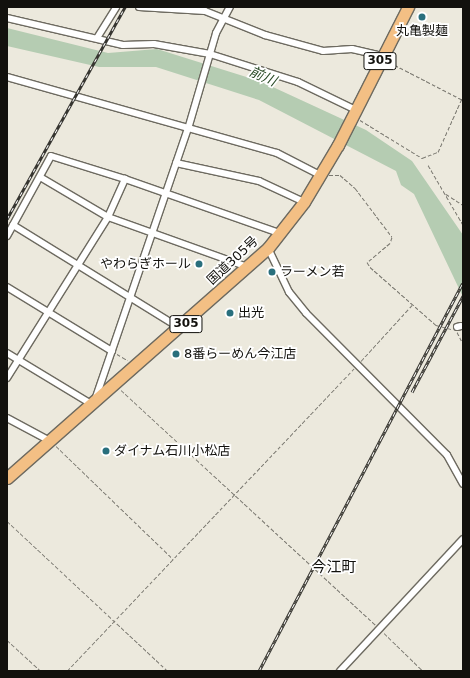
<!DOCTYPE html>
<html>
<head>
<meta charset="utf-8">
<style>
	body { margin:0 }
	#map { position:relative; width:470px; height:678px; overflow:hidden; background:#ece9dd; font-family:"DejaVu Sans","Noto Sans JP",sans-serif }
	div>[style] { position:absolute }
	.water>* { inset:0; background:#b5ccb2 }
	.path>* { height:1px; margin-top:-0.5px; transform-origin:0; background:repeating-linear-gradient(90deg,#7a7870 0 4px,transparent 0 6px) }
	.roads { filter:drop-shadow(1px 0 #6d6a60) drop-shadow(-1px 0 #6d6a60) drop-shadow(0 1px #6d6a60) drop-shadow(0 -1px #6d6a60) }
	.street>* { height:6px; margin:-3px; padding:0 3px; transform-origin:3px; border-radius:3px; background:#fff }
	.highway>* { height:11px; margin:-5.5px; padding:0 5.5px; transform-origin:5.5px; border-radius:5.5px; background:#f3bf84 }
	.rail>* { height:3px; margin-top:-1.5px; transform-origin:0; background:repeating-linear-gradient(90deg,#fff 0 4.5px,#363530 0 9px); box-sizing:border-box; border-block:1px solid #363530 }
	.dots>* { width:11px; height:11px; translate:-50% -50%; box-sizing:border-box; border:2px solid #fff; border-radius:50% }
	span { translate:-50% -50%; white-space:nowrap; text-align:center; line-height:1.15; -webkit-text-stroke:3.5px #fff; paint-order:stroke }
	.shield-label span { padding:1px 3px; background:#fff; border:1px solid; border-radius:3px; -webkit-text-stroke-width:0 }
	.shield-label { font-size:12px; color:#12110d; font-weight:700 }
	.poi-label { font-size:13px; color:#12110d }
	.right { translate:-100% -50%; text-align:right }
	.left { translate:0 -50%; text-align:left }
	.street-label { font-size:13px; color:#12110d }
	.water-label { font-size:14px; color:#274823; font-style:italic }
	.quarter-label { font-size:15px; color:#12110d }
	.frame { position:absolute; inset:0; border:8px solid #12110d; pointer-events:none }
</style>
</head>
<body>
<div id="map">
	<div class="water">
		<div style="clip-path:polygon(7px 28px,108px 53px,157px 49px,262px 82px,366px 130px,412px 161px,463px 235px,463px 297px,414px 194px,401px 185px,396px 171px,259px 100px,156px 67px,99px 67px,7px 46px)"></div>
	</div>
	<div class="path">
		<div style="left:389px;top:62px;width:83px;rotate:27.2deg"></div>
		<div style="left:360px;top:120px;width:73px;rotate:31.5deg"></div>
		<div style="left:422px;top:158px;width:17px;rotate:-21deg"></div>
		<div style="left:438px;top:152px;width:61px;rotate:-65.9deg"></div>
		<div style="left:428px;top:165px;width:69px;rotate:59.7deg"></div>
		<div style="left:329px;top:175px;width:11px"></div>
		<div style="left:340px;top:175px;width:20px;rotate:41deg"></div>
		<div style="left:355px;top:188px;width:61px;rotate:52.9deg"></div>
		<div style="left:392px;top:237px;width:6px;rotate:108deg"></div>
		<div style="left:390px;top:243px;width:30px;rotate:140deg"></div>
		<div style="left:367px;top:262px;width:6px;rotate:59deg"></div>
		<div style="left:370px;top:267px;width:88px;rotate:41.3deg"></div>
		<div style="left:436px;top:325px;width:16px;rotate:15deg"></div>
		<div style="left:446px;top:194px;width:20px;rotate:33deg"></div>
		<div style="left:457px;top:332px;width:13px;rotate:63deg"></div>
		<div style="left:117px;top:354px;width:12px;rotate:31deg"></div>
		<div style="left:361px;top:361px;width:77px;rotate:-47.6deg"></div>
		<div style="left:121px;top:390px;width:347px;rotate:42.7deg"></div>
		<div style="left:56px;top:446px;width:163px;rotate:44deg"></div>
		<div style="left:463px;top:455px;width:6px;rotate:90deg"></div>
		<div style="left:7px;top:521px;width:220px;rotate:43deg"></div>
		<div style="left:384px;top:633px;width:54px;rotate:44.3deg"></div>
		<div style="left:7px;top:640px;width:46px;rotate:42.4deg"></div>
		<div style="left:67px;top:671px;width:417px;rotate:-46.5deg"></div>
	</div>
	<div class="roads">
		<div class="street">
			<div style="left:139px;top:7px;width:66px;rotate:3.5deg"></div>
			<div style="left:205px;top:11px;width:65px;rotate:21.8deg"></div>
			<div style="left:265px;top:35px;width:60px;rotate:15.4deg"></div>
			<div style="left:323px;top:51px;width:29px;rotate:-4deg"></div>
			<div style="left:352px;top:49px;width:32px;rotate:13deg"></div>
			<div style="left:7px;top:18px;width:119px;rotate:13.1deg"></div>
			<div style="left:123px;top:45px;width:31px;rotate:-2deg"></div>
			<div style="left:154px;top:44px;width:57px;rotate:10.1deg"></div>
			<div style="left:210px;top:54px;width:92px;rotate:17.7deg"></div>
			<div style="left:298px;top:82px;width:64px;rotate:25.8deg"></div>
			<div style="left:97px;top:38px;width:36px;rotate:-58deg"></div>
			<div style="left:7px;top:77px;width:280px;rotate:15.7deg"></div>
			<div style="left:277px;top:153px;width:48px;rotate:27.1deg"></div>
			<div style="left:176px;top:163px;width:85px;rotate:12.2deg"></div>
			<div style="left:259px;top:181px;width:50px;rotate:25deg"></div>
			<div style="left:40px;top:177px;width:79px;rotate:30.5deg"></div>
			<div style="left:108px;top:217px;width:149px;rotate:19.7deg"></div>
			<div style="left:13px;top:225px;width:196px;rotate:31.7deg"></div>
			<div style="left:7px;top:236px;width:91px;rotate:-61.2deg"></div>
			<div style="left:51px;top:156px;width:77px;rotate:17.3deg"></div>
			<div style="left:268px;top:248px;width:49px;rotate:64.5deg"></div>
			<div style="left:289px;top:292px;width:27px;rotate:51deg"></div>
			<div style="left:306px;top:313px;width:200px;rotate:45.2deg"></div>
			<div style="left:447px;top:455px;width:33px;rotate:61deg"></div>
			<div style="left:7px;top:287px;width:123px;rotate:31.4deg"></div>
			<div style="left:457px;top:327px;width:4px;rotate:-14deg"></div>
			<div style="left:7px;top:353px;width:100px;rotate:31.2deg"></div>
			<div style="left:7px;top:378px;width:190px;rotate:-57.9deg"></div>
			<div style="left:108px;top:217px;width:42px;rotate:-65.9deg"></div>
			<div style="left:125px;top:179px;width:163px;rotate:19.3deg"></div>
			<div style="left:96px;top:397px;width:283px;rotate:-71.1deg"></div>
			<div style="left:188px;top:129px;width:100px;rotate:-73.7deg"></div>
			<div style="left:216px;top:33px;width:30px;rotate:-62deg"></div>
			<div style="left:7px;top:418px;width:49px;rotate:28.1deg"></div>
			<div style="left:340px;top:671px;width:180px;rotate:-47deg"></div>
		</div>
		<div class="highway">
			<div style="left:7px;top:478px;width:348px;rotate:-41.4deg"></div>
			<div style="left:268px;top:248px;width:58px;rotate:-52deg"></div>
			<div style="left:304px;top:202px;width:66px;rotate:-59.2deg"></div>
			<div style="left:338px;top:145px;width:155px;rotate:-63.1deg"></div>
		</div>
	</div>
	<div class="rail">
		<div style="left:7px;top:219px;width:243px;rotate:-60.9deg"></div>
		<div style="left:412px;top:392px;width:109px;rotate:-62deg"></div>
		<div style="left:259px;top:671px;width:438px;rotate:-62.3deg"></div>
	</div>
	<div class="dots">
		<div style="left:422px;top:17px;background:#296f7d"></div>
		<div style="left:199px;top:264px;background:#296f7d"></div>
		<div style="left:272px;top:272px;background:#296f7d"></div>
		<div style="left:230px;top:313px;background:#296f7d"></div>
		<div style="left:176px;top:354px;background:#296f7d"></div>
		<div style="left:106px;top:451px;background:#296f7d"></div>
	</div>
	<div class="shield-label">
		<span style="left:380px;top:61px">305</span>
		<span style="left:186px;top:324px">305</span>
	</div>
	<div class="poi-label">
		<span style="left:422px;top:31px">丸亀製麺</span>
		<span class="right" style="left:191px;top:264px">やわらぎホール</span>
		<span class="left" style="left:280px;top:272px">ラーメン若</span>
		<span class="left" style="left:238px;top:313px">出光</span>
		<span class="left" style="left:184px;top:354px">8番らーめん今江店</span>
		<span class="left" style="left:114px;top:451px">ダイナム石川小松店</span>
	</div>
	<div class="street-label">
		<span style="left:233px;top:261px;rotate:-43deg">国道305号</span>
	</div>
	<div class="water-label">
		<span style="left:263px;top:76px;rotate:24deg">前川</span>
	</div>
	<div class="quarter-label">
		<span style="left:334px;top:568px">今江町</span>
	</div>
	<div class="frame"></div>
</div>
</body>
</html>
